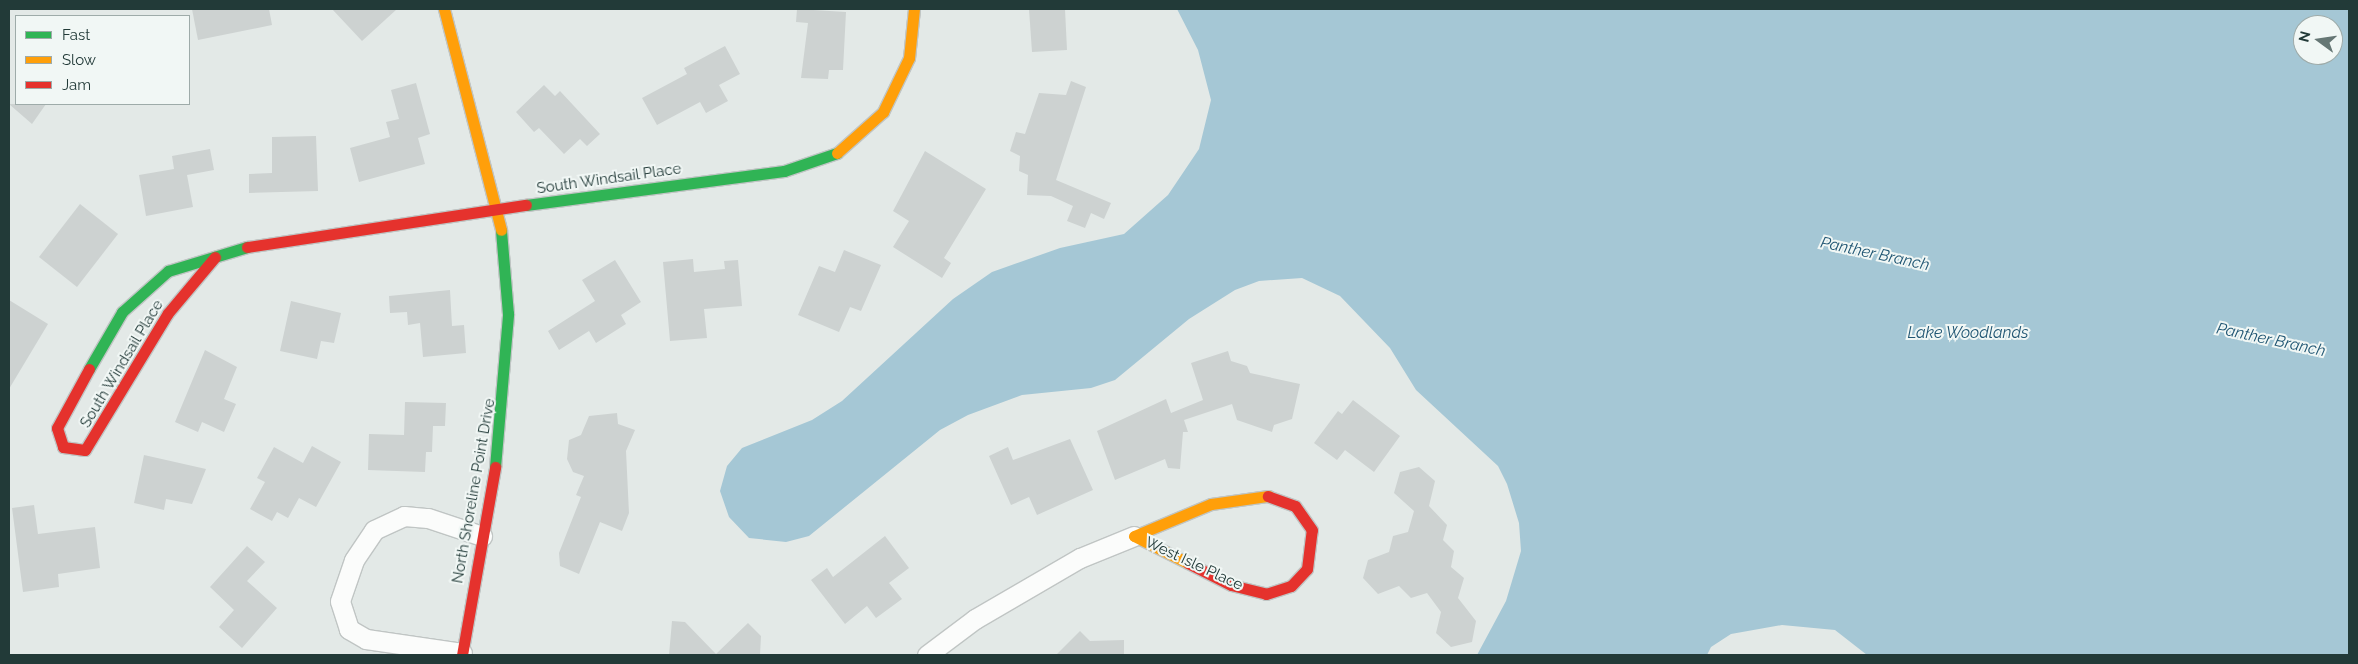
<!DOCTYPE html>
<html>
<head>
<meta charset="utf-8">
<style>
	body { margin:0 }
	#map { position:relative; width:2358px; height:664px; overflow:hidden; background:#e3e9e7; font-family:Raleway,sans-serif }
	div>[style] { position:absolute }
	.water>* { inset:0; background:#a5c7d5 }
	.building>* { inset:0; background:#cdd2d1 }
	.roads { filter:drop-shadow(1px 0 #c0c5c4) drop-shadow(-1px 0 #c0c5c4) drop-shadow(0 1px #c0c5c4) drop-shadow(0 -1px #c0c5c4) }
	.street>* { height:19px; margin:-9.5px; padding:0 9.5px; transform-origin:9.5px; border-radius:9.5px; background:#fbfcfb }
	.fast>* { height:11px; margin:-5.5px; padding:0 5.5px; transform-origin:5.5px; border-radius:5.5px; background:#30b455 }
	.slow>* { height:11px; margin:-5.5px; padding:0 5.5px; transform-origin:5.5px; border-radius:5.5px; background:#ff9f0a }
	.jam>* { height:11px; margin:-5.5px; padding:0 5.5px; transform-origin:5.5px; border-radius:5.5px; background:#e5322d }
	span { translate:-50% -50%; white-space:nowrap; text-align:center; line-height:1.15; -webkit-text-stroke:4px #f1f7f5; paint-order:stroke }
	.street-label { font-size:15px; color:#223a38 }
	.water-label { font-size:16px; color:#205673; font-style:italic }
	.frame { position:absolute; inset:0; border:10px solid #223a38; pointer-events:none }
	.legend { position:absolute; left:15px; top:15px; width:175px; height:90px; box-sizing:border-box; background:#f1f7f5; border:1px solid #9eaba9; margin:0; padding:6px 9px; list-style:none; font-size:15px; color:#223a38 }
	.legend li { display:flex; align-items:center; gap:10px; height:25px }
	.legend b { width:25px; border:1px solid #9eaba9 }
	.north { position:absolute; left:2293px; top:15px; width:50px; height:50px; box-sizing:border-box; background:#f1f7f5; border:1px solid #9eaba9; border-radius:50%; rotate:284deg; font-size:14px; font-weight:700; line-height:20px; text-align:center; color:#223a38 }
	.north::after { content:''; display:block; margin:auto; width:18px; height:22px; background:#667775; clip-path:polygon(50% 0,100% 100%,50% 72%,0 100%) }
</style>
</head>
<body>
<div id="map">
	<div class="water">
		<div style="clip-path:polygon(evenodd,1177px 9px,2349px 9px,2349px 655px,1867px 655px,1835px 630px,1782px 625px,1731px 634px,1711px 647px,1707px 655px,1477px 655px,1506px 601px,1521px 551px,1519px 523px,1507px 484px,1498px 466px,1416px 390px,1390px 348px,1340px 296px,1302px 278px,1259px 281px,1235px 290px,1189px 319px,1115px 380px,1091px 388px,1022px 395px,968px 415px,940px 430px,809px 536px,786px 542px,749px 538px,729px 517px,720px 491px,727px 466px,742px 448px,812px 420px,842px 401px,953px 299px,992px 272px,1060px 248px,1124px 234px,1168px 195px,1199px 149px,1211px 100px,1198px 50px,1177px 9px,2303px 25px,2333px 25px,2333px 55px,2303px 55px,2303px 25px)"></div>
	</div>
	<div class="building">
		<div style="clip-path:polygon(192px 9px,269px 9px,272px 25px,198px 40px)"></div>
		<div style="clip-path:polygon(332px 9px,397px 9px,362px 41px)"></div>
		<div style="clip-path:polygon(797px 9px,846px 12px,843px 70px,829px 70px,828px 79px,801px 78px,808px 23px,796px 22px)"></div>
		<div style="clip-path:polygon(1029px 9px,1065px 9px,1067px 50px,1032px 52px)"></div>
		<div style="clip-path:polygon(725px 46px,740px 74px,719px 85px,728px 101px,706px 113px,700px 102px,657px 125px,642px 98px,687px 74px,684px 68px)"></div>
		<div style="clip-path:polygon(1071px 81px,1086px 87px,1056px 180px,1111px 203px,1104px 219px,1091px 213px,1085px 228px,1067px 221px,1073px 206px,1051px 196px,1027px 195px,1028px 175px,1019px 171px,1020px 156px,1010px 151px,1016px 132px,1025px 134px,1039px 93px,1066px 95px)"></div>
		<div style="clip-path:polygon(416px 83px,430px 134px,418px 138px,425px 164px,359px 182px,350px 148px,390px 137px,386px 122px,399px 119px,391px 90px)"></div>
		<div style="clip-path:polygon(544px 85px,555px 96px,560px 91px,600px 134px,587px 146px,580px 139px,564px 154px,539px 128px,534px 132px,516px 112px)"></div>
		<div style="clip-path:polygon(9px 104px,46px 104px,32px 124px)"></div>
		<div style="clip-path:polygon(316px 136px,318px 191px,249px 193px,249px 174px,272px 173px,272px 137px)"></div>
		<div style="clip-path:polygon(210px 149px,214px 170px,187px 175px,193px 207px,146px 216px,139px 175px,174px 169px,172px 156px)"></div>
		<div style="clip-path:polygon(925px 151px,986px 189px,944px 258px,951px 263px,942px 278px,893px 247px,909px 221px,893px 211px)"></div>
		<div style="clip-path:polygon(80px 204px,118px 234px,77px 287px,39px 257px)"></div>
		<div style="clip-path:polygon(844px 250px,881px 265px,861px 311px,850px 307px,839px 332px,798px 315px,819px 266px,835px 272px)"></div>
		<div style="clip-path:polygon(693px 259px,694px 272px,725px 269px,724px 261px,738px 260px,742px 306px,704px 309px,707px 338px,670px 341px,663px 262px)"></div>
		<div style="clip-path:polygon(615px 260px,641px 302px,621px 315px,626px 324px,596px 343px,589px 331px,559px 350px,548px 331px,595px 301px,582px 280px)"></div>
		<div style="clip-path:polygon(450px 290px,452px 326px,464px 325px,466px 353px,423px 357px,420px 323px,408px 325px,407px 312px,390px 313px,389px 296px)"></div>
		<div style="clip-path:polygon(9px 300px,48px 324px,9px 389px)"></div>
		<div style="clip-path:polygon(291px 301px,341px 313px,334px 343px,321px 341px,317px 359px,280px 351px)"></div>
		<div style="clip-path:polygon(205px 350px,237px 367px,224px 399px,236px 404px,224px 432px,202px 422px,198px 432px,175px 422px)"></div>
		<div style="clip-path:polygon(1228px 351px,1231px 361px,1247px 366px,1250px 373px,1300px 384px,1292px 419px,1274px 425px,1272px 432px,1237px 420px,1232px 404px,1184px 420px,1188px 432px,1183px 432px,1180px 469px,1168px 468px,1165px 459px,1115px 480px,1097px 431px,1166px 399px,1171px 413px,1203px 400px,1191px 363px)"></div>
		<div style="clip-path:polygon(1353px 400px,1400px 436px,1374px 472px,1345px 450px,1337px 460px,1314px 443px,1338px 411px,1342px 414px)"></div>
		<div style="clip-path:polygon(405px 402px,446px 403px,445px 426px,433px 426px,432px 452px,426px 452px,425px 472px,368px 470px,369px 434px,404px 435px)"></div>
		<div style="clip-path:polygon(617px 413px,618px 424px,635px 430px,626px 451px,629px 513px,622px 531px,600px 522px,579px 574px,560px 566px,559px 553px,581px 497px,576px 495px,584px 476px,573px 472px,567px 459px,569px 440px,581px 435px,589px 416px)"></div>
		<div style="clip-path:polygon(1070px 439px,1093px 490px,1037px 515px,1029px 497px,1011px 505px,989px 456px,1008px 447px,1013px 460px)"></div>
		<div style="clip-path:polygon(312px 446px,341px 462px,316px 507px,299px 498px,288px 518px,277px 512px,272px 521px,250px 509px,265px 482px,257px 478px,274px 447px,303px 463px)"></div>
		<div style="clip-path:polygon(144px 455px,206px 469px,192px 504px,166px 499px,164px 510px,134px 503px)"></div>
		<div style="clip-path:polygon(1419px 467px,1435px 481px,1429px 506px,1447px 525px,1443px 540px,1454px 551px,1451px 567px,1464px 578px,1458px 598px,1476px 621px,1472px 642px,1451px 647px,1436px 633px,1441px 612px,1427px 593px,1411px 598px,1399px 586px,1378px 594px,1363px 578px,1368px 560px,1389px 552px,1393px 536px,1408px 532px,1414px 511px,1394px 493px,1400px 472px)"></div>
		<div style="clip-path:polygon(34px 505px,38px 534px,95px 527px,100px 568px,58px 574px,59px 587px,23px 592px,12px 508px)"></div>
		<div style="clip-path:polygon(885px 536px,909px 568px,889px 583px,902px 599px,876px 618px,867px 606px,845px 624px,811px 580px,827px 568px,833px 577px)"></div>
		<div style="clip-path:polygon(247px 546px,265px 562px,247px 581px,277px 608px,242px 648px,219px 627px,234px 610px,210px 587px)"></div>
		<div style="clip-path:polygon(672px 621px,685px 622px,716px 654px,748px 623px,761px 636px,760px 655px,669px 655px)"></div>
		<div style="clip-path:polygon(1080px 631px,1090px 641px,1124px 640px,1124px 655px,1056px 655px)"></div>
	</div>
	<div class="roads">
		<div class="street">
			<div style="left:462px;top:653px;width:97px;rotate:-171.7deg"></div>
			<div style="left:366px;top:639px;width:20px;rotate:-150deg"></div>
			<div style="left:349px;top:629px;width:29px;rotate:-108deg"></div>
			<div style="left:340px;top:601px;width:43px;rotate:-71.1deg"></div>
			<div style="left:354px;top:560px;width:36px;rotate:-56deg"></div>
			<div style="left:374px;top:530px;width:33px;rotate:-25deg"></div>
			<div style="left:404px;top:516px;width:24px;rotate:5deg"></div>
			<div style="left:428px;top:518px;width:57px;rotate:18.4deg"></div>
			<div style="left:927px;top:655px;width:60px;rotate:-36.9deg"></div>
			<div style="left:975px;top:619px;width:121px;rotate:-30.2deg"></div>
			<div style="left:1080px;top:558px;width:58px;rotate:-22.2deg"></div>
		</div>
		<div class="fast">
			<div style="left:526px;top:205px;width:260px;rotate:-7.5deg"></div>
			<div style="left:784px;top:171px;width:56px;rotate:-18.8deg"></div>
			<div style="left:89px;top:369px;width:66px;rotate:-59.9deg"></div>
			<div style="left:122px;top:312px;width:62px;rotate:-41.7deg"></div>
			<div style="left:168px;top:271px;width:83px;rotate:-16.9deg"></div>
			<div style="left:495px;top:467px;width:154px;rotate:-85.1deg"></div>
			<div style="left:508px;top:314px;width:84px;rotate:-94.8deg"></div>
		</div>
		<div class="slow">
			<div style="left:444px;top:9px;width:228px;rotate:75.5deg"></div>
			<div style="left:837px;top:153px;width:62px;rotate:-41.7deg"></div>
			<div style="left:883px;top:112px;width:60px;rotate:-64.3deg"></div>
			<div style="left:909px;top:58px;width:49px;rotate:-84.2deg"></div>
			<div style="left:1188px;top:563px;width:60px;rotate:-153.4deg"></div>
			<div style="left:1134px;top:536px;width:83px;rotate:-22.6deg"></div>
			<div style="left:1211px;top:504px;width:58px;rotate:-8deg"></div>
		</div>
		<div class="jam">
			<div style="left:247px;top:247px;width:282px;rotate:-8.6deg"></div>
			<div style="left:89px;top:369px;width:67px;rotate:118.5deg"></div>
			<div style="left:57px;top:428px;width:20px;rotate:72deg"></div>
			<div style="left:63px;top:447px;width:22px;rotate:8deg"></div>
			<div style="left:85px;top:450px;width:160px;rotate:-58.8deg"></div>
			<div style="left:168px;top:313px;width:73px;rotate:-50deg"></div>
			<div style="left:1188px;top:563px;width:48px;rotate:27.1deg"></div>
			<div style="left:1231px;top:585px;width:36px;rotate:14deg"></div>
			<div style="left:1266px;top:594px;width:26px;rotate:-18deg"></div>
			<div style="left:1291px;top:586px;width:23px;rotate:-47deg"></div>
			<div style="left:1307px;top:569px;width:39px;rotate:-83deg"></div>
			<div style="left:1312px;top:530px;width:29px;rotate:-125deg"></div>
			<div style="left:1295px;top:506px;width:29px;rotate:-160deg"></div>
			<div style="left:462px;top:655px;width:191px;rotate:-80deg"></div>
		</div>
	</div>
	<div class="street-label">
		<span style="left:609px;top:179px;rotate:-8deg">South Windsail Place</span>
		<span style="left:122px;top:364px;rotate:-59deg">South Windsail Place</span>
		<span style="left:474px;top:491px;rotate:-80deg">North Shoreline Point Drive</span>
		<span style="left:1194px;top:564px;rotate:25deg">West Isle Place</span>
	</div>
	<div class="water-label">
		<span style="left:1875px;top:254px;rotate:12deg">Panther Branch</span>
		<span style="left:1968px;top:333px">Lake Woodlands</span>
		<span style="left:2271px;top:340px;rotate:12deg">Panther Branch</span>
	</div>
	<div class="frame"></div>
	<ul class="legend">
	<li><b style="height:6px;background:#30b455"></b>Fast</li>
	<li><b style="height:6px;background:#ff9f0a"></b>Slow</li>
	<li><b style="height:6px;background:#e5322d"></b>Jam</li>
	</ul>
	<div class="north">N</div>
</div>
</body>
</html>
